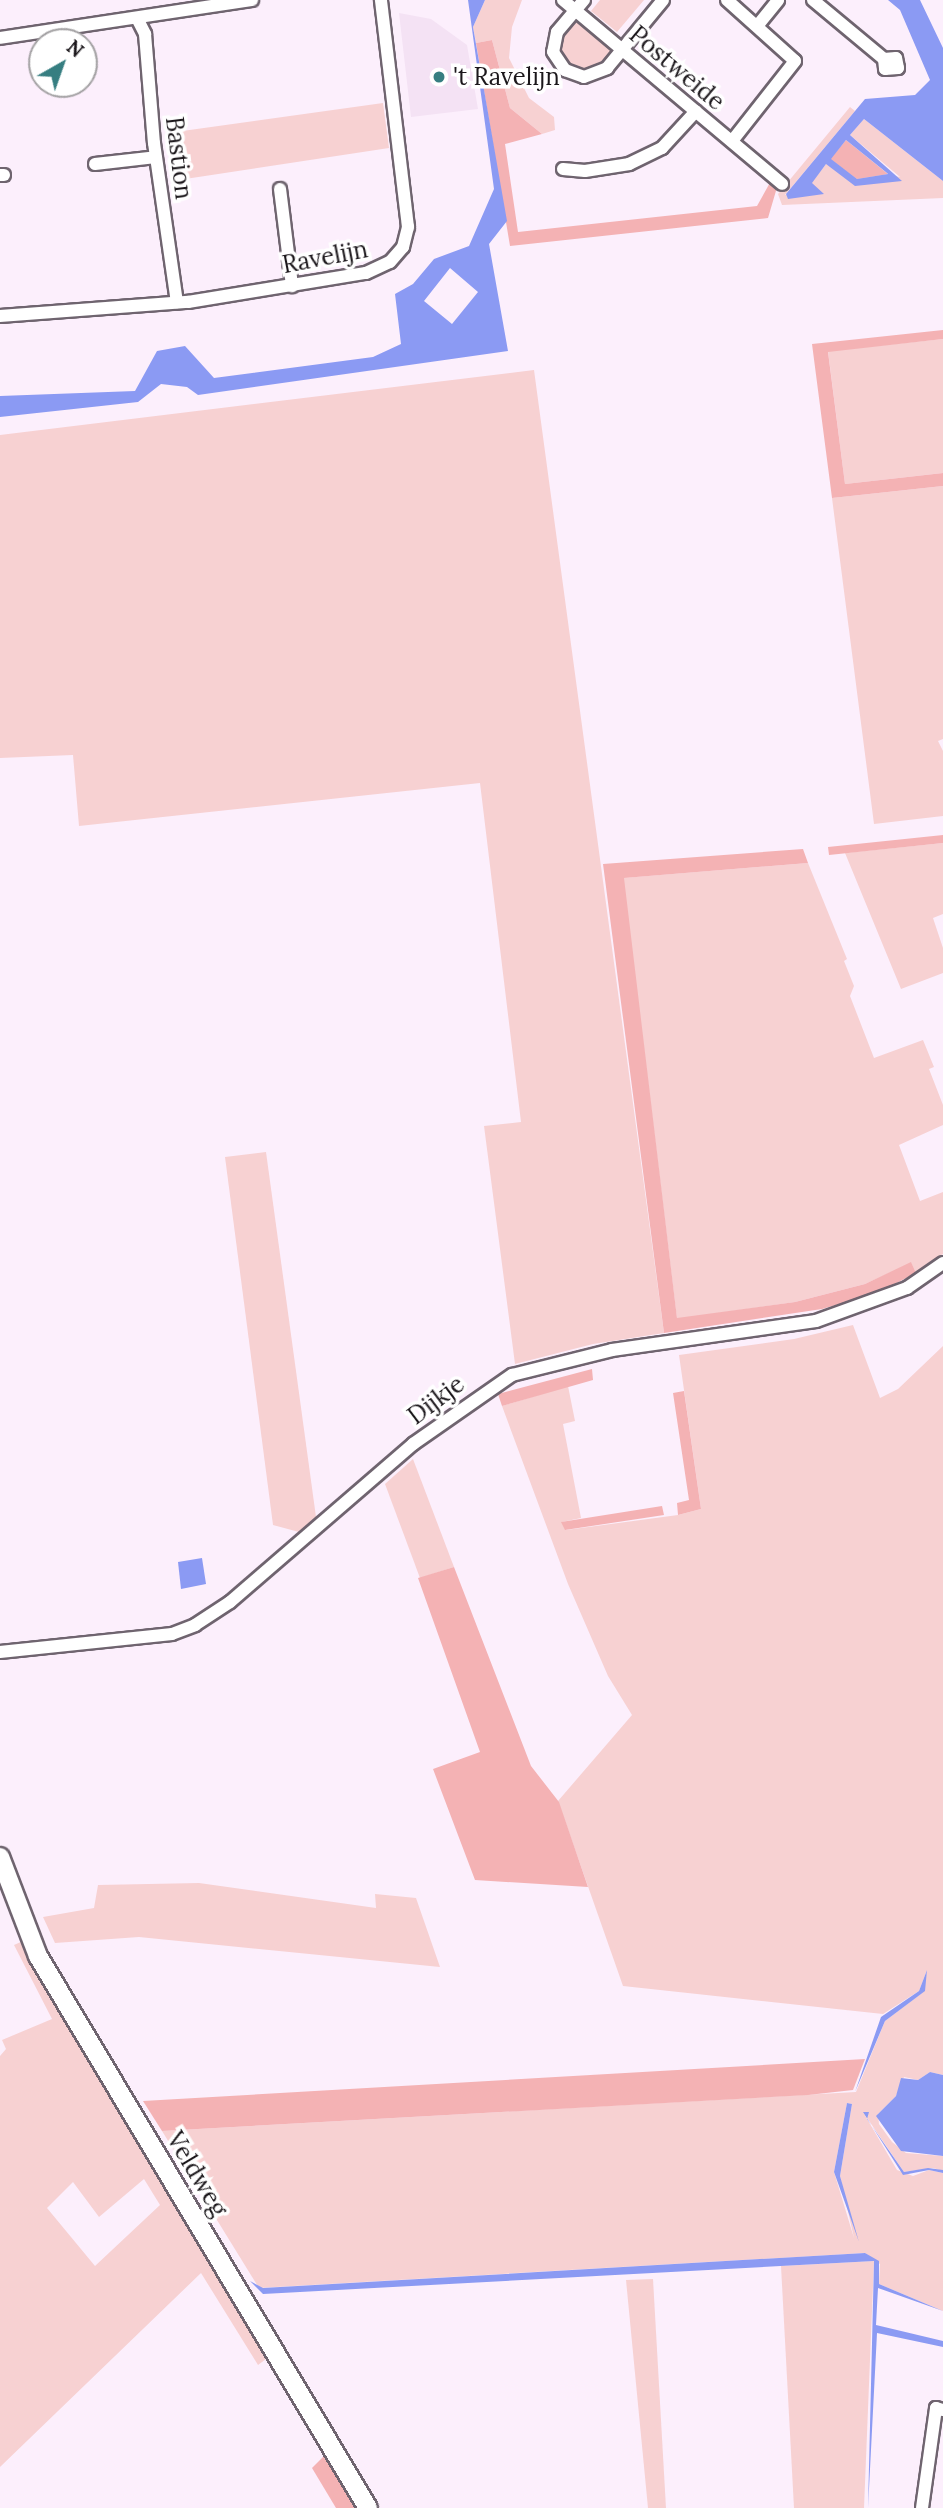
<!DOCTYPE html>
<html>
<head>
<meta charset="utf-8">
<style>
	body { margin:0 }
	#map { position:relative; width:943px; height:2508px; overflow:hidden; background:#fceffc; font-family:Lora,serif }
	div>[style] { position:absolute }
	.built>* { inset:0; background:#f4e2f4 }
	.green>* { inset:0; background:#f7d1d2 }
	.forest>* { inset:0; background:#f4b2b4 }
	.water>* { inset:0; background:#8b9af3 }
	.roads { filter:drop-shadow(2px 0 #6f646f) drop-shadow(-2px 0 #6f646f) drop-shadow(0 2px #6f646f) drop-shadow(0 -2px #6f646f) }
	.street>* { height:12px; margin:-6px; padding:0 6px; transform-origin:6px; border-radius:6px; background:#fff }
	.secondary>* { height:18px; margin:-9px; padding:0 9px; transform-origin:9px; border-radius:9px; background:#fff }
	.dots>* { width:19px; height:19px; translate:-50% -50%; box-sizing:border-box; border:4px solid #fff; border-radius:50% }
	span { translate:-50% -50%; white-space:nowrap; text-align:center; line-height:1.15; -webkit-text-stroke:7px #fff; paint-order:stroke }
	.street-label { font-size:24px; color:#1b171b }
	.poi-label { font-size:24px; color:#1b171b }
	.left { translate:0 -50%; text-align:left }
	.north { position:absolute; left:28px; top:28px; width:70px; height:70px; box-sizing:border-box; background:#fff; border:2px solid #a4a2a4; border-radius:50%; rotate:40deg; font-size:19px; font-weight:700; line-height:28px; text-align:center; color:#1b171b }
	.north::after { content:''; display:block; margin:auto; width:24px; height:32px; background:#367e81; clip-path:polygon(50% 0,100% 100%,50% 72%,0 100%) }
</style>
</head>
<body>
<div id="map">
	<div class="built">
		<div style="clip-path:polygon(399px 13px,431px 19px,467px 45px,478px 109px,411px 117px)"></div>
	</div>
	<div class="green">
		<div style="clip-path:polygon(485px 0,522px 0,512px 27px,509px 58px,529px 98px,554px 117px,555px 130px,542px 134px,510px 108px,492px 40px,476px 43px,473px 27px)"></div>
		<div style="clip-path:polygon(600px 0,644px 0,617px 32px,591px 11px)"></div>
		<div style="clip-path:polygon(575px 16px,617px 52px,594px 73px,568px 67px,558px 50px,562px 30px)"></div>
		<div style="clip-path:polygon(383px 103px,389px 148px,172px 181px,168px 133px)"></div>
		<div style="clip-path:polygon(850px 107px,855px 111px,785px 195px,823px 194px,811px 183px,826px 164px,900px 177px,850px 135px,864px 119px,943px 181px,943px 198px,782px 205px,778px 194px)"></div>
		<div style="clip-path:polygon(943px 339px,943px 473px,845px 484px,828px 351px)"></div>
		<div style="clip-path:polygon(534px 370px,664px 1333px,593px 1344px,515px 1364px,484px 1126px,521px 1122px,480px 783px,79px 826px,73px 755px,0 758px,0 435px)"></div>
		<div style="clip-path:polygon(943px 486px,943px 739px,938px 741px,943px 751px,943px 816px,874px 824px,832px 498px)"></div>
		<div style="clip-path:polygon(943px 843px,943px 914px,933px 918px,943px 948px,943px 973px,901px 989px,845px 853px)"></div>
		<div style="clip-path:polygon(808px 863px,847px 959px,844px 961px,854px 986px,850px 996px,874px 1058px,923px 1040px,934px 1067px,929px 1069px,943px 1105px,943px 1125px,899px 1145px,920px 1201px,943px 1192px,943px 1254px,916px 1273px,911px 1263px,865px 1284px,795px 1302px,677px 1319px,623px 878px)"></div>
		<div style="clip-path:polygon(266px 1152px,316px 1517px,299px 1532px,273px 1525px,225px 1157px)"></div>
		<div style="clip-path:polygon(evenodd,853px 1325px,880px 1398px,898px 1389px,943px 1346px,943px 2075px,930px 2072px,918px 2080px,904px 2077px,896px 2096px,878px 2114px,879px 2124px,892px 2142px,906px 2153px,943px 2156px,943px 2171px,933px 2168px,904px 2172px,863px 2112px,897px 2170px,913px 2176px,929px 2170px,943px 2173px,943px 2311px,879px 2284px,880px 2264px,865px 2253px,259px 2288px,162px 2131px,856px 2092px,885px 2021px,922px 1993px,927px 1970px,919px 1991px,883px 2014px,623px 1986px,558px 1801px,632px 1715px,608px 1676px,568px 1584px,502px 1406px,568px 1386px,575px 1421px,563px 1424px,581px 1518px,562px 1522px,566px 1530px,678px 1515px,701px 1509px,679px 1355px,794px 1339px,853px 1325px,847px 2103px,852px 2104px,840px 2176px,854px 2238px,834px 2172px,847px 2103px)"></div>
		<div style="clip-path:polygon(413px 1459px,454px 1567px,420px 1578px,385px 1484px)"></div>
		<div style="clip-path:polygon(199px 1883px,376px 1908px,375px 1894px,416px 1898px,440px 1967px,139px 1937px,55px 1943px,43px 1917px,94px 1908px,98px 1885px)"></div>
		<div style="clip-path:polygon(evenodd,23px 1941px,270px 2356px,258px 2365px,201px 2273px,0 2467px,0 2056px,6px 2049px,2px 2040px,52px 2019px,14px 1945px,23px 1941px,144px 2179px,160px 2205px,95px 2266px,47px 2208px,73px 2182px,99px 2217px,144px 2179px)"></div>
		<div style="clip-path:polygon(874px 2261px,864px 2508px,794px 2508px,781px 2266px)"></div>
		<div style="clip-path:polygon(653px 2279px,666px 2508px,648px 2508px,626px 2280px)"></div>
	</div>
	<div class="forest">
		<div style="clip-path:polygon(492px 40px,510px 108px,542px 134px,505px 144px,518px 232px,757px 206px,772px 179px,778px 184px,768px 218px,510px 246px,476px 43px)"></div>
		<div style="clip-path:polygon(846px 140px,888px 174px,857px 179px,830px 159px)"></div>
		<div style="clip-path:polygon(943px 330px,943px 339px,828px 352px,845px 484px,943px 473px,943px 486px,832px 498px,812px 344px)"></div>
		<div style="clip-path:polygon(943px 835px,943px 843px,829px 855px,828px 847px)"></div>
		<div style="clip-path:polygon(803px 849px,808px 863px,624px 878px,677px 1318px,795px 1302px,865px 1284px,911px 1262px,916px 1273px,877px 1293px,822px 1309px,664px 1333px,603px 864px)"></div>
		<div style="clip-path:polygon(592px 1369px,593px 1380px,502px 1406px,498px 1394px)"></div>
		<div style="clip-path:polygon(684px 1391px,701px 1509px,678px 1515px,677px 1503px,689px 1500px,673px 1393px)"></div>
		<div style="clip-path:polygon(662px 1506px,664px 1515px,565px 1530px,561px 1522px)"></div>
		<div style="clip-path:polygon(454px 1567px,531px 1766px,559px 1802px,588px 1887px,475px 1880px,433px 1769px,480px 1752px,418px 1578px)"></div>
		<div style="clip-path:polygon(865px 2059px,853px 2090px,808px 2095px,162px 2131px,143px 2101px)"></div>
		<div style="clip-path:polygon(329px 2451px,363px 2508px,336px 2508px,312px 2468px)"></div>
	</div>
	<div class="water">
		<div style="clip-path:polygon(evenodd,468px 0,485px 0,473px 27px,507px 221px,489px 244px,508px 351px,198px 395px,187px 387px,161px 384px,138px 402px,0 417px,0 396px,135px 391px,157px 351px,185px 346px,214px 378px,373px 357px,401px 344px,395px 294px,413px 284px,434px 259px,469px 246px,494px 189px,468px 0,450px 268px,478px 292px,452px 324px,424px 301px,450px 268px)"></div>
		<div style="clip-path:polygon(evenodd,888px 0,920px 0,943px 48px,943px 181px,864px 119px,850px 135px,902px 181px,855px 186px,826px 164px,812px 183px,824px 194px,788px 199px,786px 194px,865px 99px,915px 95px,930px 80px,900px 10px,888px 0,846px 140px,887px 173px,888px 174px,857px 179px,831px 159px,846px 140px)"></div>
		<div style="clip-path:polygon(202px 1558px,206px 1584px,181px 1589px,178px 1562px)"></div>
		<div style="clip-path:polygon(927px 1970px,925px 1991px,885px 2021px,855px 2092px,881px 2017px,919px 1991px)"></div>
		<div style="clip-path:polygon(930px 2072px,943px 2075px,943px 2156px,901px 2151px,876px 2116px,896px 2096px,901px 2078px,918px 2080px)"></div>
		<div style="clip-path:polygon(847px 2103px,852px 2104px,840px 2176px,859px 2242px,834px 2172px)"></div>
		<div style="clip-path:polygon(863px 2112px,869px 2112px,867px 2119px,904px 2172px,928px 2168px,943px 2170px,943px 2173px,929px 2170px,903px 2175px)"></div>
		<div style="clip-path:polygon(865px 2253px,879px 2261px,879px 2284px,943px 2311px,878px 2288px,876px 2325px,943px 2341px,943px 2347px,877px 2333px,868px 2508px,874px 2261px,263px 2294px,250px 2281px,263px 2288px)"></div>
	</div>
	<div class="roads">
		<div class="street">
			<div style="left:563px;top:0;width:286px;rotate:40deg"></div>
			<div style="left:584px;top:0;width:42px;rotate:130.2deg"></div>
			<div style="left:557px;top:32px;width:20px;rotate:101deg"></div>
			<div style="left:553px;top:52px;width:22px;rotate:56deg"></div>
			<div style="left:565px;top:70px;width:20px;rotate:20deg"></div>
			<div style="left:584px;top:77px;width:25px;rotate:-21deg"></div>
			<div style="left:607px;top:68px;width:88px;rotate:-50.5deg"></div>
			<div style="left:727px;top:0;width:91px;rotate:41.9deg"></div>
			<div style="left:795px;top:61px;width:102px;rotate:128.2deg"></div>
			<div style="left:813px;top:0;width:92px;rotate:39.7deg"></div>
			<div style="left:884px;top:59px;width:10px;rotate:84deg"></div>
			<div style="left:885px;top:69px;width:13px;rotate:-4deg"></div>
			<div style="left:898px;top:68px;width:10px;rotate:-101deg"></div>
			<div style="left:896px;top:58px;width:12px;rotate:175deg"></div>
			<div style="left:138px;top:20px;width:16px;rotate:63deg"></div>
			<div style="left:145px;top:34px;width:109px;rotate:85.3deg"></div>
			<div style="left:154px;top:143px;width:161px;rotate:81.8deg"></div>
			<div style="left:758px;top:25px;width:32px;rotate:-51deg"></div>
			<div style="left:0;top:38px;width:255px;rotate:-8.6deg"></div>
			<div style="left:95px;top:164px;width:61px;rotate:-6.5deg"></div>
			<div style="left:563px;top:169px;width:22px;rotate:5deg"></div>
			<div style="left:585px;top:171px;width:45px;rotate:-9deg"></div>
			<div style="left:629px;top:164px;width:37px;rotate:-26deg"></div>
			<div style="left:662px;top:148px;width:50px;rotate:-47.4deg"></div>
			<div style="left:0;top:175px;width:4px"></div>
			<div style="left:280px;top:189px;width:98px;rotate:82.9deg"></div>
			<div style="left:0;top:316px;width:189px;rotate:-4.3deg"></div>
			<div style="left:188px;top:302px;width:180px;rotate:-9.3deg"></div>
			<div style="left:366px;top:273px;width:26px;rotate:-25deg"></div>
			<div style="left:390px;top:262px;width:20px;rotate:-49deg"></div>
			<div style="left:403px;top:247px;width:21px;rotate:-76deg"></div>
			<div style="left:408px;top:227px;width:229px;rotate:-96.8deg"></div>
			<div style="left:0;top:1652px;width:173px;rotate:-6deg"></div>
			<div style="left:172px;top:1634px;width:25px;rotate:-21deg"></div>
			<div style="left:195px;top:1625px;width:42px;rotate:-33.3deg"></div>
			<div style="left:230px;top:1602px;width:242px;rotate:-40.8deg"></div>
			<div style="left:413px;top:1444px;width:121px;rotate:-34.9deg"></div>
			<div style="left:512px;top:1375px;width:103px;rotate:-14deg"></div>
			<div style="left:612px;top:1350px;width:206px;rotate:-8.1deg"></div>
			<div style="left:816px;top:1321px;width:97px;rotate:-19.9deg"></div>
			<div style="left:907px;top:1288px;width:44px;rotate:-34.8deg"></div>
			<div style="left:922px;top:2508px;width:101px;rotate:-82deg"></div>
			<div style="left:936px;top:2408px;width:7px;rotate:16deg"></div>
		</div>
		<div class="secondary">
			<div style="left:0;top:1857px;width:106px;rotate:69deg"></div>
			<div style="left:38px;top:1956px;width:643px;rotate:59.13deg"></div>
		</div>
	</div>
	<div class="dots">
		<div style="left:439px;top:77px;background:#367e81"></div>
	</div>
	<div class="street-label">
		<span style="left:677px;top:68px;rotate:40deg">Postweide</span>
		<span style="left:179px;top:158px;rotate:83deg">Bastion</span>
		<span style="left:325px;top:257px;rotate:-11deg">Ravelijn</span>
		<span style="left:436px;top:1400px;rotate:-37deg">Dijkje</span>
		<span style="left:197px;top:2174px;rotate:59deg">Veldweg</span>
	</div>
	<div class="poi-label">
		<span class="left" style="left:453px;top:77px">'t Ravelijn</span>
	</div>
	<div class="north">N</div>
</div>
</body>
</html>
